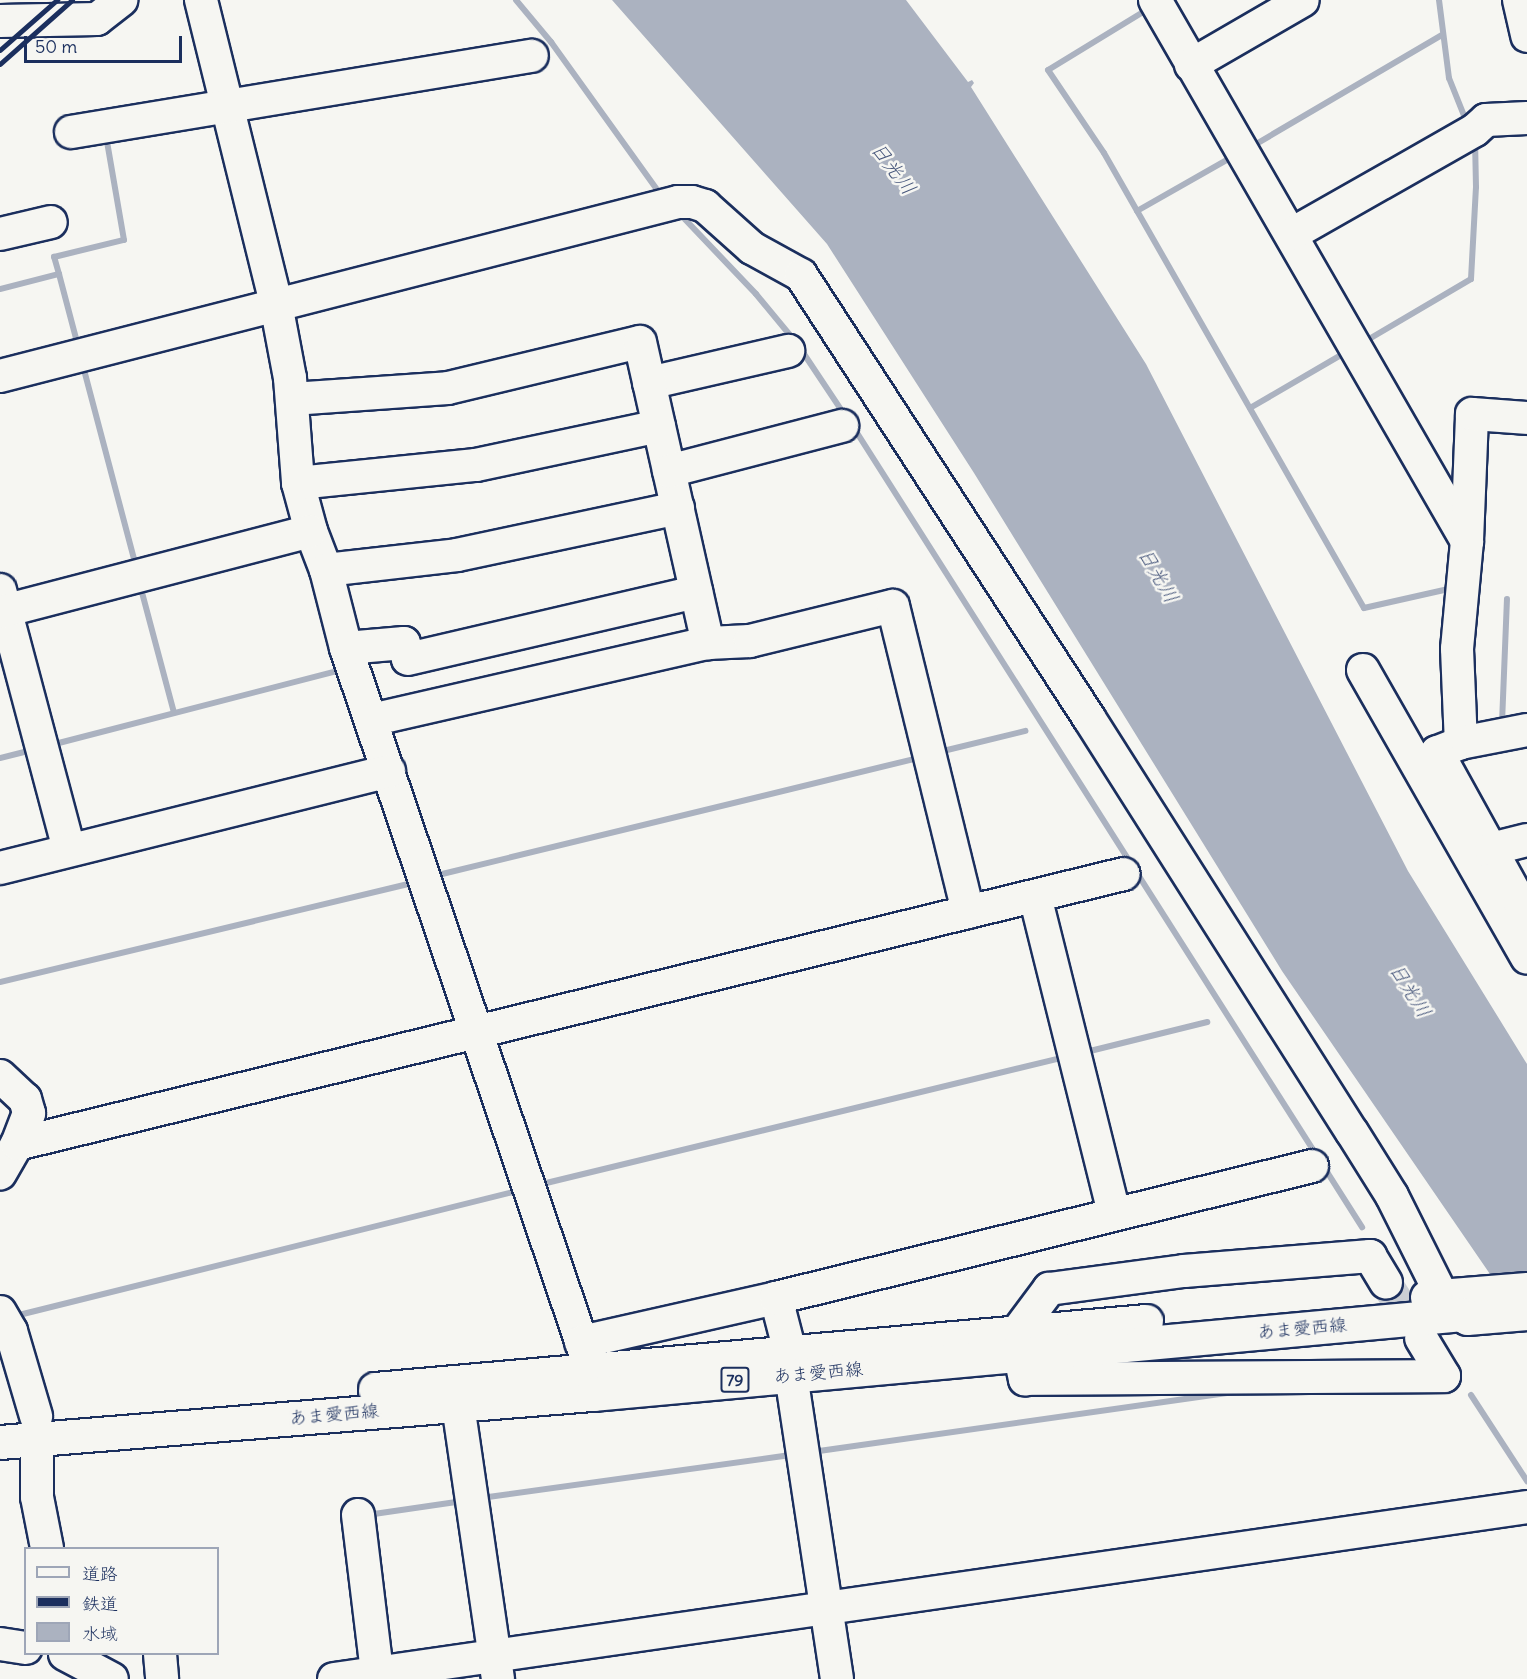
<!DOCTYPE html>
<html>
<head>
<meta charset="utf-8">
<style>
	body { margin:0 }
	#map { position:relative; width:1527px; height:1679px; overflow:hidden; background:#f6f6f2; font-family:Delius,"Klee One",sans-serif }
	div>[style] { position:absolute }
	.water>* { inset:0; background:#abb2c0 }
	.stream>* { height:6px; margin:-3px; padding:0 3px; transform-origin:3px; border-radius:3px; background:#abb2c0 }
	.minor-tunnel>* { height:32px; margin-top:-16px; transform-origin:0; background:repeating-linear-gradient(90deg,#caced4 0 32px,transparent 0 48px) }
	.roads { filter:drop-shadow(2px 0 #1b2f5e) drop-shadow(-2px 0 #1b2f5e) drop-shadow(0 2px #1b2f5e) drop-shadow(0 -2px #1b2f5e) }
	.minor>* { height:32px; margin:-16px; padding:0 16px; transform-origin:16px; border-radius:16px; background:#f6f6f2 }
	.major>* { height:33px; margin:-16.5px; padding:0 16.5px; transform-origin:16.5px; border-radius:16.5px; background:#f6f6f2 }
	.rail>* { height:4.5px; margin:-2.25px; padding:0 2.25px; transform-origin:2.25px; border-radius:2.25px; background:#1b2f5e }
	span { translate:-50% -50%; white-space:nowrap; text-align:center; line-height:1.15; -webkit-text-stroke:5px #f6f6f2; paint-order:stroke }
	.shield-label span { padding:2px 4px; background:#f6f6f2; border:2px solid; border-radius:4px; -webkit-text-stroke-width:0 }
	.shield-label { font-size:16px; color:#1b2f5e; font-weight:700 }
	.street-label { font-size:18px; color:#1b2f5e }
	.water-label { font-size:20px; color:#46567b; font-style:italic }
	.legend { position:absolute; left:24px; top:1547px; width:195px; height:108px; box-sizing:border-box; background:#f6f6f2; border:2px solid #9ea6b7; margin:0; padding:8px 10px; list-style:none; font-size:18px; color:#1b2f5e }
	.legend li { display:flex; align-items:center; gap:12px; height:30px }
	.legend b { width:30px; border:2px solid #9ea6b7 }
	.scale { position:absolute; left:24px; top:36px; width:158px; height:27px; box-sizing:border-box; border:3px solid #1b2f5e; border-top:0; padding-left:8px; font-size:18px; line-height:21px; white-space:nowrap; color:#1b2f5e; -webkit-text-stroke:4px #f6f6f2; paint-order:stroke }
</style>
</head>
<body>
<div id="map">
	<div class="water">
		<div style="clip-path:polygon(612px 0,906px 0,968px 82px,972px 80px,974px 83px,971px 87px,1146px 364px,1408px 871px,1527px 1064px,1527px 1328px,1282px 971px,974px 473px,827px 244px)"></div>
	</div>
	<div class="stream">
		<div style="left:516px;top:0;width:55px;rotate:50.2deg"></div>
		<div style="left:551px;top:42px;width:188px;rotate:54.3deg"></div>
		<div style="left:1439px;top:0;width:79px;rotate:82.7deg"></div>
		<div style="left:1449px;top:78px;width:48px;rotate:68.2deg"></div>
		<div style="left:1148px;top:9px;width:117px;rotate:148.6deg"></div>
		<div style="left:1048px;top:70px;width:100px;rotate:56deg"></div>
		<div style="left:1104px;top:153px;width:524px;rotate:60.26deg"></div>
		<div style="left:1364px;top:608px;width:82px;rotate:-12.7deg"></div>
		<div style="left:1251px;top:147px;width:221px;rotate:-30.4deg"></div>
		<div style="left:1137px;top:211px;width:112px;rotate:-29.6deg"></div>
		<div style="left:678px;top:212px;width:113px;rotate:46.4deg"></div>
		<div style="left:756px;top:294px;width:60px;rotate:50.4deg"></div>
		<div style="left:59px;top:274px;width:18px;rotate:-106deg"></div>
		<div style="left:54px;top:257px;width:72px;rotate:-13.7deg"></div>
		<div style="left:124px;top:240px;width:106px;rotate:-99.8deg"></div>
		<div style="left:0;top:289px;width:61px;rotate:-14.3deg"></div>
		<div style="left:59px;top:274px;width:74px;rotate:75.2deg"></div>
		<div style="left:1364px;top:342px;width:124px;rotate:-30.5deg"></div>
		<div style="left:1471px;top:279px;width:92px;rotate:-86.9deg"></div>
		<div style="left:1476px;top:187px;width:46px;rotate:-91.2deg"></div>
		<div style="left:800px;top:348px;width:83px;rotate:56.3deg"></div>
		<div style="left:83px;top:366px;width:208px;rotate:75.2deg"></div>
		<div style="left:1250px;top:408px;width:113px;rotate:-30.2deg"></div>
		<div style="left:852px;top:425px;width:866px;rotate:57.54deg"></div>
		<div style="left:140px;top:585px;width:132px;rotate:75.1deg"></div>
		<div style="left:1502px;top:723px;width:124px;rotate:-87.7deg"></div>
		<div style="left:51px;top:745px;width:300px;rotate:-14.5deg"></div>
		<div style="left:939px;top:752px;width:89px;rotate:-13.7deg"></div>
		<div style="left:0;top:758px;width:30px;rotate:-14deg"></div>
		<div style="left:434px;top:876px;width:497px;rotate:-13.7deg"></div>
		<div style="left:0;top:982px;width:423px;rotate:-13.5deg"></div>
		<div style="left:1086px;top:1052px;width:125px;rotate:-13.9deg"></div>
		<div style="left:1322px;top:1164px;width:75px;rotate:57.6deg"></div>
		<div style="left:538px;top:1185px;width:542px;rotate:-13.65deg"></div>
		<div style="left:14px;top:1313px;width:5px;rotate:22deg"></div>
		<div style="left:19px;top:1315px;width:513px;rotate:-13.98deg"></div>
		<div style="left:1471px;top:1395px;width:103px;rotate:56.9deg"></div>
		<div style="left:819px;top:1451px;width:419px;rotate:-8.1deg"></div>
		<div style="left:481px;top:1498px;width:307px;rotate:-7.9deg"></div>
		<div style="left:367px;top:1515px;width:97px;rotate:-8.3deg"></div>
	</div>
	<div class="minor-tunnel">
		<div style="left:1386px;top:1283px;width:65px;rotate:57.5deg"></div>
	</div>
	<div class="roads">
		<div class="minor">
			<div style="left:201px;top:0;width:313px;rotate:76.1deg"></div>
			<div style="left:276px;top:304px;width:75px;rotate:79.3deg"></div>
			<div style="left:290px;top:378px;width:105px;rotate:85.6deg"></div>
			<div style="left:298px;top:483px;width:50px;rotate:74.8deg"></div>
			<div style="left:311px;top:531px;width:42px;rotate:69deg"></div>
			<div style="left:326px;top:570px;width:81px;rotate:75.6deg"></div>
			<div style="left:346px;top:648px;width:762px;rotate:71.26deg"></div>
			<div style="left:1155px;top:0;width:625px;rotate:60.03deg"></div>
			<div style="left:1467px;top:541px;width:108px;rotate:95.3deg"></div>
			<div style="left:1457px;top:649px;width:94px;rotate:87.6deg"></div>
			<div style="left:1519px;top:0;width:37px;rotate:77deg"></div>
			<div style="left:0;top:21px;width:97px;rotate:-1.2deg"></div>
			<div style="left:97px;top:19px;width:31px;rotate:-38deg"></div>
			<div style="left:1191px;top:65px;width:129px;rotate:-30.1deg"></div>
			<div style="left:71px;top:132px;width:467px;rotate:-9.4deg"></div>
			<div style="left:0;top:234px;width:52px;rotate:-13.2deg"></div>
			<div style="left:1292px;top:234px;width:210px;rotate:-29.6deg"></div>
			<div style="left:1475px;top:130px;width:15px;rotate:-42deg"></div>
			<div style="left:1486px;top:120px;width:41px;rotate:-2.8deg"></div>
			<div style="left:0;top:376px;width:700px;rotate:-14.39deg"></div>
			<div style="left:678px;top:202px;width:14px"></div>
			<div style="left:692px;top:202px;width:14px;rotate:17deg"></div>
			<div style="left:705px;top:206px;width:63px;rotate:41.8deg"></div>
			<div style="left:752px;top:248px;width:56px;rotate:28.9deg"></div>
			<div style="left:801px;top:275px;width:528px;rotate:56.97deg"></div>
			<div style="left:1089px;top:718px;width:490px;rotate:57.6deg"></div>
			<div style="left:1352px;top:1132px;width:75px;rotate:58deg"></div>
			<div style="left:1392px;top:1196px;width:112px;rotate:63.4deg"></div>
			<div style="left:649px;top:383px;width:143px;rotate:-13deg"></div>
			<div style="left:292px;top:399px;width:156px;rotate:-4deg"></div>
			<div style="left:448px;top:388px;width:197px;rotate:-13.5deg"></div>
			<div style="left:640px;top:342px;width:309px;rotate:77.3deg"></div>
			<div style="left:669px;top:471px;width:179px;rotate:-14.6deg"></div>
			<div style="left:298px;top:483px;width:179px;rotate:-5.8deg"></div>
			<div style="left:476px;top:465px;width:187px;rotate:-12deg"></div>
			<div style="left:1467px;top:541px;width:127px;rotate:-87.7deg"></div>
			<div style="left:1472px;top:414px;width:55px;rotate:4.2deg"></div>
			<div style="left:326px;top:570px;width:132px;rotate:-6.5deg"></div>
			<div style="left:457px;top:555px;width:226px;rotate:-12deg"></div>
			<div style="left:0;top:590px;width:269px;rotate:75.1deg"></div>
			<div style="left:0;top:612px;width:321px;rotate:-14.6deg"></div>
			<div style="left:346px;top:648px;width:58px;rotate:-4.9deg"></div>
			<div style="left:404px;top:643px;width:16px;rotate:76deg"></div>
			<div style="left:408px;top:659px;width:296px;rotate:-13.1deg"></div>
			<div style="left:1363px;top:670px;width:331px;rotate:60.3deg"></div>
			<div style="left:371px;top:720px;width:346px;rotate:-12.9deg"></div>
			<div style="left:708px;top:643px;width:42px;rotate:-2.7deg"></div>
			<div style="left:750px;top:641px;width:147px;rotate:-13.8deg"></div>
			<div style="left:893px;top:606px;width:315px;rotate:76.2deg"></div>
			<div style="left:1527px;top:730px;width:67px;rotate:168.9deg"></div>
			<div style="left:1461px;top:743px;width:26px;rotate:159deg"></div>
			<div style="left:1437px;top:752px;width:186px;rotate:61.1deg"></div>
			<div style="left:1491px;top:849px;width:37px;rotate:-14deg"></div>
			<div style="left:0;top:868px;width:401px;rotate:-14deg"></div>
			<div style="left:1035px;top:896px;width:328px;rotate:76deg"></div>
			<div style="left:0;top:1076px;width:34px;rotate:43deg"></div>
			<div style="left:25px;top:1099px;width:15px;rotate:74deg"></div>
			<div style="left:29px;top:1113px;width:33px;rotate:111deg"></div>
			<div style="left:17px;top:1144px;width:34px;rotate:120deg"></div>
			<div style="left:17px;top:1144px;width:1139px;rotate:-13.71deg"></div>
			<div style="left:0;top:1312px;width:22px;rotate:60deg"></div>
			<div style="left:11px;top:1331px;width:89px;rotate:73.6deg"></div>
			<div style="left:1017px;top:1332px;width:54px;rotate:-53.3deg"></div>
			<div style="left:1049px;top:1289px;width:136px;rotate:-7.6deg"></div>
			<div style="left:1184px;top:1271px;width:187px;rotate:-4.6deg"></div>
			<div style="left:1370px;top:1256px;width:31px;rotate:59deg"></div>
			<div style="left:581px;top:1342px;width:200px;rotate:-12.7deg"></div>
			<div style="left:1020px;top:1356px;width:24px;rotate:78deg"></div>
			<div style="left:1025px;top:1379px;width:419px;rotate:-0.4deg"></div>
			<div style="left:1444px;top:1376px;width:44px;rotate:-121.2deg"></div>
			<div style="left:458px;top:1405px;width:277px;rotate:81.7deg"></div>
			<div style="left:37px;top:1439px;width:58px;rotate:90deg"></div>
			<div style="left:37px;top:1497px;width:52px;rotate:78.9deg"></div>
			<div style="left:358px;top:1515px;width:159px;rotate:83.1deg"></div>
			<div style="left:0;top:1644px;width:26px;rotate:9deg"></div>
			<div style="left:65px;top:1654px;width:53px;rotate:28deg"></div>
			<div style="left:160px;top:1654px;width:25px;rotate:85deg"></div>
			<div style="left:334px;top:1679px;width:1205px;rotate:-8.2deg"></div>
			<div style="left:837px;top:1679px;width:307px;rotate:-98.6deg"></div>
			<div style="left:791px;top:1375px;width:23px;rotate:-92deg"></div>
			<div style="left:790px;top:1352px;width:56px;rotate:-104.5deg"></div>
			<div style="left:776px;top:1298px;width:552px;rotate:-13.83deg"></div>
		</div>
		<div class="major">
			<div style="left:1427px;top:1297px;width:100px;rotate:-4.6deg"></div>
			<div style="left:375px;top:1389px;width:774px;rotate:-5.04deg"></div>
			<div style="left:0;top:1442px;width:594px;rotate:-4.64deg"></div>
			<div style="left:592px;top:1394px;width:874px;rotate:-5.25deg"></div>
			<div style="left:1462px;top:1314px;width:6px;rotate:39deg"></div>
			<div style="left:1467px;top:1318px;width:60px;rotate:-4.8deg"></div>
		</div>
	</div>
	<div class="rail">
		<div style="left:0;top:50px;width:76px;rotate:-41.3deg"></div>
		<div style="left:0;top:64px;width:96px;rotate:-41.6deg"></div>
	</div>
	<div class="shield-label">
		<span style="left:735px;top:1380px">79</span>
	</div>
	<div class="street-label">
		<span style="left:1302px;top:1329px;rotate:-5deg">あま愛西線</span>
		<span style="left:818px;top:1373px;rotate:-5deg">あま愛西線</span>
		<span style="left:334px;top:1415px;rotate:-5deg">あま愛西線</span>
	</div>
	<div class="water-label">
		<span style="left:894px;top:168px;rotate:53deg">日光川</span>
		<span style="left:1159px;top:575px;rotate:60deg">日光川</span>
		<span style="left:1411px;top:990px;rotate:58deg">日光川</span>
	</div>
	<ul class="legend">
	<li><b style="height:8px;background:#f6f6f2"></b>道路</li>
	<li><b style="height:8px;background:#1b2f5e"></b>鉄道</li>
	<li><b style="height:16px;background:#abb2c0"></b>水域</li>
	</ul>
	<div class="scale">50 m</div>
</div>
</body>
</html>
